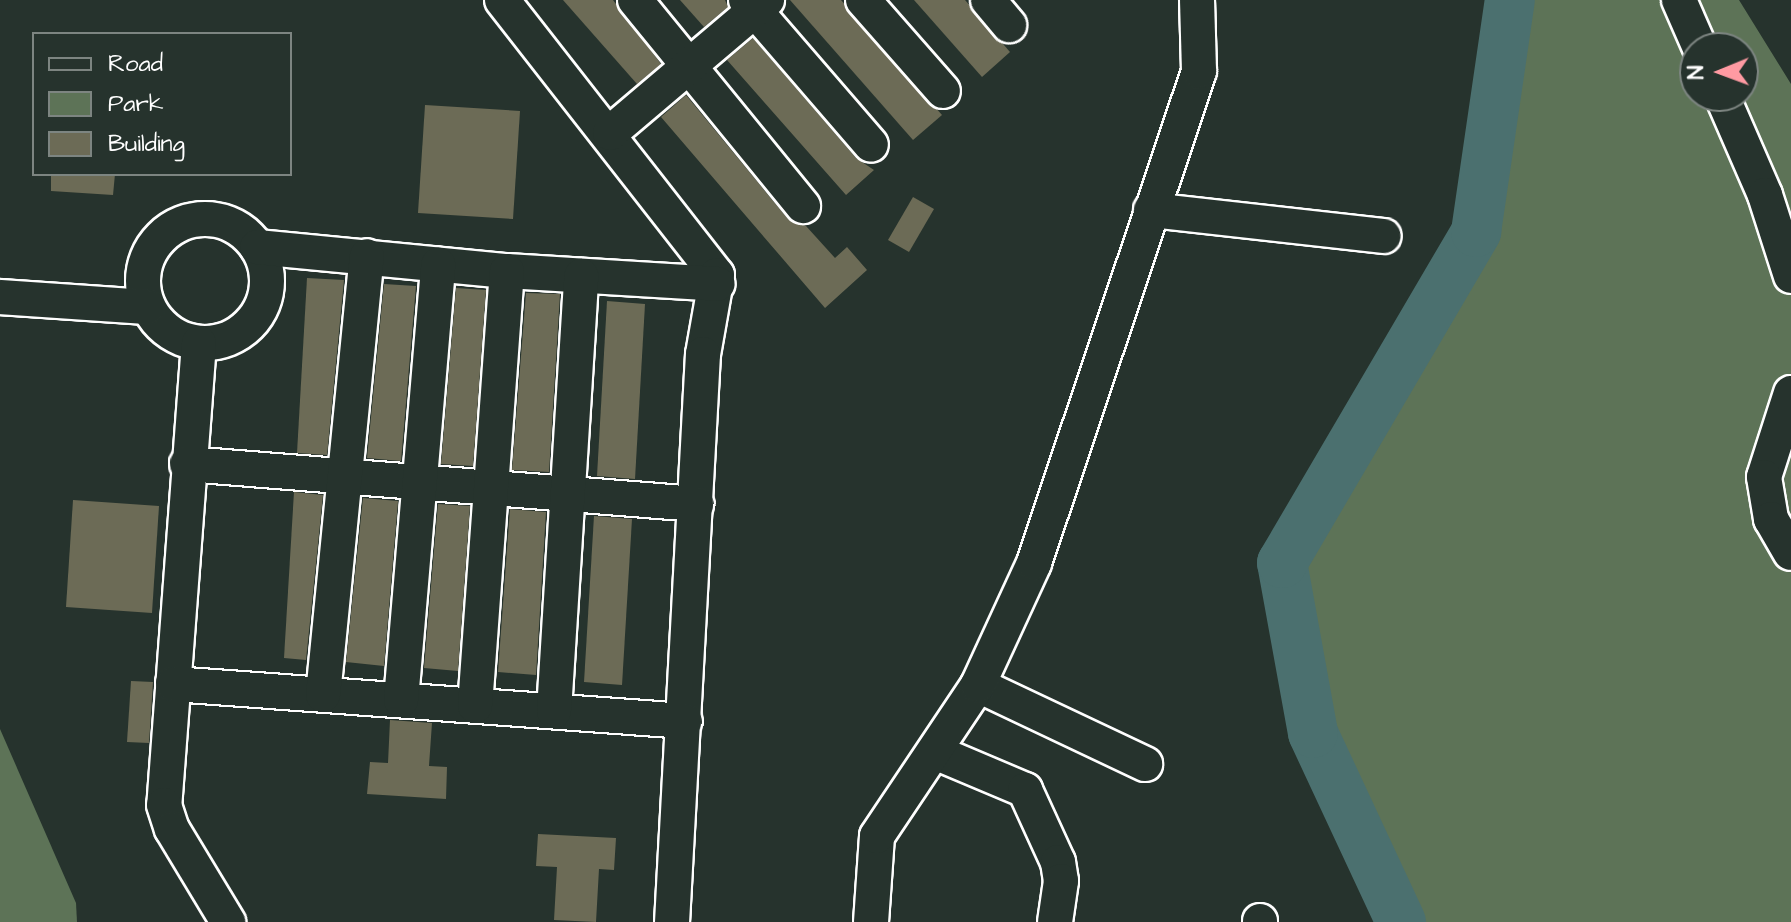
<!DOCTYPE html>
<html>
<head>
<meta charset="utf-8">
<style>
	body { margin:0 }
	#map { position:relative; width:1791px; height:922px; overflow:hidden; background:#26332d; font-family:"Architects Daughter",sans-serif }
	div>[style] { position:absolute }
	.green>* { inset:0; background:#5d7357 }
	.river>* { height:50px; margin:-25px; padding:0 25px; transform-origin:25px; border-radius:25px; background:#4b706f }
	.building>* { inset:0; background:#6c6b56 }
	.roads { filter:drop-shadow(2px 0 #fff) drop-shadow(-2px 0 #fff) drop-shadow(0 2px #fff) drop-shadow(0 -2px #fff) }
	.minor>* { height:34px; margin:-17px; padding:0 17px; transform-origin:17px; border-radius:17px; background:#26332d }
	.minor>.ring { margin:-17px; padding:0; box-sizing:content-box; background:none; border:34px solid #26332d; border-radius:50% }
	span { translate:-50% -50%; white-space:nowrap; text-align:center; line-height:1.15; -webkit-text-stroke:6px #26332d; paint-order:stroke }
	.legend { position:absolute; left:32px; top:32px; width:260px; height:144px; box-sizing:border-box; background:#26332d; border:2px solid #7d8581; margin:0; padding:10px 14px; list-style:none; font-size:24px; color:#fff }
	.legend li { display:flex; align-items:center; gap:16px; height:40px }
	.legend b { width:40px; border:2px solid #7d8581 }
	.north { position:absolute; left:1679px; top:32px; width:80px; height:80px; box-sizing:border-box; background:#26332d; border:2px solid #7d8581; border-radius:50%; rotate:269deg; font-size:22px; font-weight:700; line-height:32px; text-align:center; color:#fff }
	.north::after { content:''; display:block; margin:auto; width:28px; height:36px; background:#ff9aa2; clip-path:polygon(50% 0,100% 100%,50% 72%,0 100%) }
</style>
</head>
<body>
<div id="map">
	<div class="green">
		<div style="clip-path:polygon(evenodd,1510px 0,1739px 0,1791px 84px,1791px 922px,1401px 922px,1313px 733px,1282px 563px,1476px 232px,1510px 0,1695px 48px,1743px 48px,1743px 96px,1695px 96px,1695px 48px)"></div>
		<div style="clip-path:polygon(0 729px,76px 903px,77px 922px,0 922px)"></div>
	</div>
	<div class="river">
		<div style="left:1401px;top:922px;width:208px;rotate:-115deg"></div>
		<div style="left:1313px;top:733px;width:173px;rotate:-100.3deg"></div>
		<div style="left:1282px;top:563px;width:384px;rotate:-59.6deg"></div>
		<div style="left:1476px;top:232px;width:234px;rotate:-81.7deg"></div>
	</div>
	<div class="building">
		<div style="clip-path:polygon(563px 0,613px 0,661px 64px,637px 84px)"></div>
		<div style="clip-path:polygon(680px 0,725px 0,728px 7px,704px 27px)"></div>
		<div style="clip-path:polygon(790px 0,841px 0,942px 115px,913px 140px)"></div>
		<div style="clip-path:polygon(914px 0,965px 0,1010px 52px,982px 77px)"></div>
		<div style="clip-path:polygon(753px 38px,856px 158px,874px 170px,846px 195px,727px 60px)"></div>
		<div style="clip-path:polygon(686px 95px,788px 219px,806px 226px,835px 258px,847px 247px,867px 270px,825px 308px,661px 117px)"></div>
		<div style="clip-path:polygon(425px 105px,520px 111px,513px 219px,418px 213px)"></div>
		<div style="clip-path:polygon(51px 174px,115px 174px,113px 195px,51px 191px)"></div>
		<div style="clip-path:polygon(913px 197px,934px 209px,909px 252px,888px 240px)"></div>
		<div style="clip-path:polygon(307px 278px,344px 280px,327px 455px,297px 453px)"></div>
		<div style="clip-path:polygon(384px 284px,416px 286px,401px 461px,367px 458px)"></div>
		<div style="clip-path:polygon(456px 288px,486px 290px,473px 466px,441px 464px)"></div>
		<div style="clip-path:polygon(526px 293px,560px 294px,549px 472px,512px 470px)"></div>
		<div style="clip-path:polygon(607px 301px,645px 304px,635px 479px,597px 476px)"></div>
		<div style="clip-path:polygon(294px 492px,323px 495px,306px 660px,284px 658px)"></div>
		<div style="clip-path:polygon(363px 498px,398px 501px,384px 666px,346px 662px)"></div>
		<div style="clip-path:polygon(73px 500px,159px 506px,152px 613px,66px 607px)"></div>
		<div style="clip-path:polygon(438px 504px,470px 506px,458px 671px,424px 668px)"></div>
		<div style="clip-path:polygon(510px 509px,546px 512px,536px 675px,498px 672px)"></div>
		<div style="clip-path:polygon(594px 516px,632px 519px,622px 685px,584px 682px)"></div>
		<div style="clip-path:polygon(131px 681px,153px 682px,149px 743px,127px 742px)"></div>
		<div style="clip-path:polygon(390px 720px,432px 723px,429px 766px,447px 767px,446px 799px,367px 794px,370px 762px,388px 763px)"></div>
		<div style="clip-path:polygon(538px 834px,616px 838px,614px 870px,599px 869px,596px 922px,554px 920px,557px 867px,536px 866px)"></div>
	</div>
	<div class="roads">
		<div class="minor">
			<div style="left:502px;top:0;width:349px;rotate:52deg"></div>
			<div style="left:717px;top:275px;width:80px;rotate:100deg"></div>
			<div style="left:703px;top:354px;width:569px;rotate:93.12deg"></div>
			<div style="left:635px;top:0;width:266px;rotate:50.8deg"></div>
			<div style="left:746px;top:0;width:191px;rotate:49.2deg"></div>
			<div style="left:863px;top:0;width:121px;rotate:48.7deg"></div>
			<div style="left:988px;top:0;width:33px;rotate:50deg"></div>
			<div style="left:1679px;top:0;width:52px;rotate:66.4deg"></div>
			<div style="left:1722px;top:96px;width:108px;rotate:66.5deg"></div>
			<div style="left:1765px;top:195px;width:85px;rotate:72.2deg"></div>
			<div style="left:610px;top:133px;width:206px;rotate:-40.3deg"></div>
			<div style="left:1151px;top:210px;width:234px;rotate:6.4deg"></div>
			<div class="ring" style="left:143px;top:219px;width:90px;height:90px"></div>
			<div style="left:257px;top:247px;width:251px;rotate:5.5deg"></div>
			<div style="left:507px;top:271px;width:211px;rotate:3.5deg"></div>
			<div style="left:0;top:297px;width:148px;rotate:3.9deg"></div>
			<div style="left:199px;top:343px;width:463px;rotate:94.3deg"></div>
			<div style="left:164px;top:805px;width:25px;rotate:72deg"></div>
			<div style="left:172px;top:829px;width:109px;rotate:58.9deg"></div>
			<div style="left:1791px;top:393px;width:88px;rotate:107.8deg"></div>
			<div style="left:1764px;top:477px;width:43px;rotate:80.5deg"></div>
			<div style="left:1771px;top:519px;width:39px;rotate:60deg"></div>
			<div style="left:187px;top:464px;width:511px;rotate:4.49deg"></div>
			<div style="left:173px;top:684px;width:513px;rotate:4.13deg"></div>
			<div style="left:978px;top:685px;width:185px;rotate:25.3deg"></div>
			<div style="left:323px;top:695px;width:441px;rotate:-84.3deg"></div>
			<div style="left:401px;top:700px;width:437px;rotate:-85.1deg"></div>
			<div style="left:475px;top:706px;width:436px;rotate:-85.8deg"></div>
			<div style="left:554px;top:711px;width:436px;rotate:-86.4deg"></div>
			<div style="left:935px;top:752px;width:98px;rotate:22.9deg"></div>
			<div style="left:1025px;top:790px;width:79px;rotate:65.4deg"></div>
			<div style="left:1058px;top:862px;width:19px;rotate:81deg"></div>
			<div style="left:1061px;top:881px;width:41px;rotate:98.3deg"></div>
			<div style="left:871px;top:922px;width:86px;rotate:-86deg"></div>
			<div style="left:877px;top:836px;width:182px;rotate:-56.2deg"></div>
			<div style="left:978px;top:685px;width:134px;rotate:-65.3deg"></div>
			<div style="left:1034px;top:563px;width:519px;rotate:-71.46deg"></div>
			<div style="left:1199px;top:71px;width:71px;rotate:-91.6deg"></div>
			<div style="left:1260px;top:922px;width:1px;rotate:-90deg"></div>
		</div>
	</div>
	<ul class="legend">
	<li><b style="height:10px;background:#26332d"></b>Road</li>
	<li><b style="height:22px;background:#5d7357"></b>Park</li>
	<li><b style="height:22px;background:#6c6b56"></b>Building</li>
	</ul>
	<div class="north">N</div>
</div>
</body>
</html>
